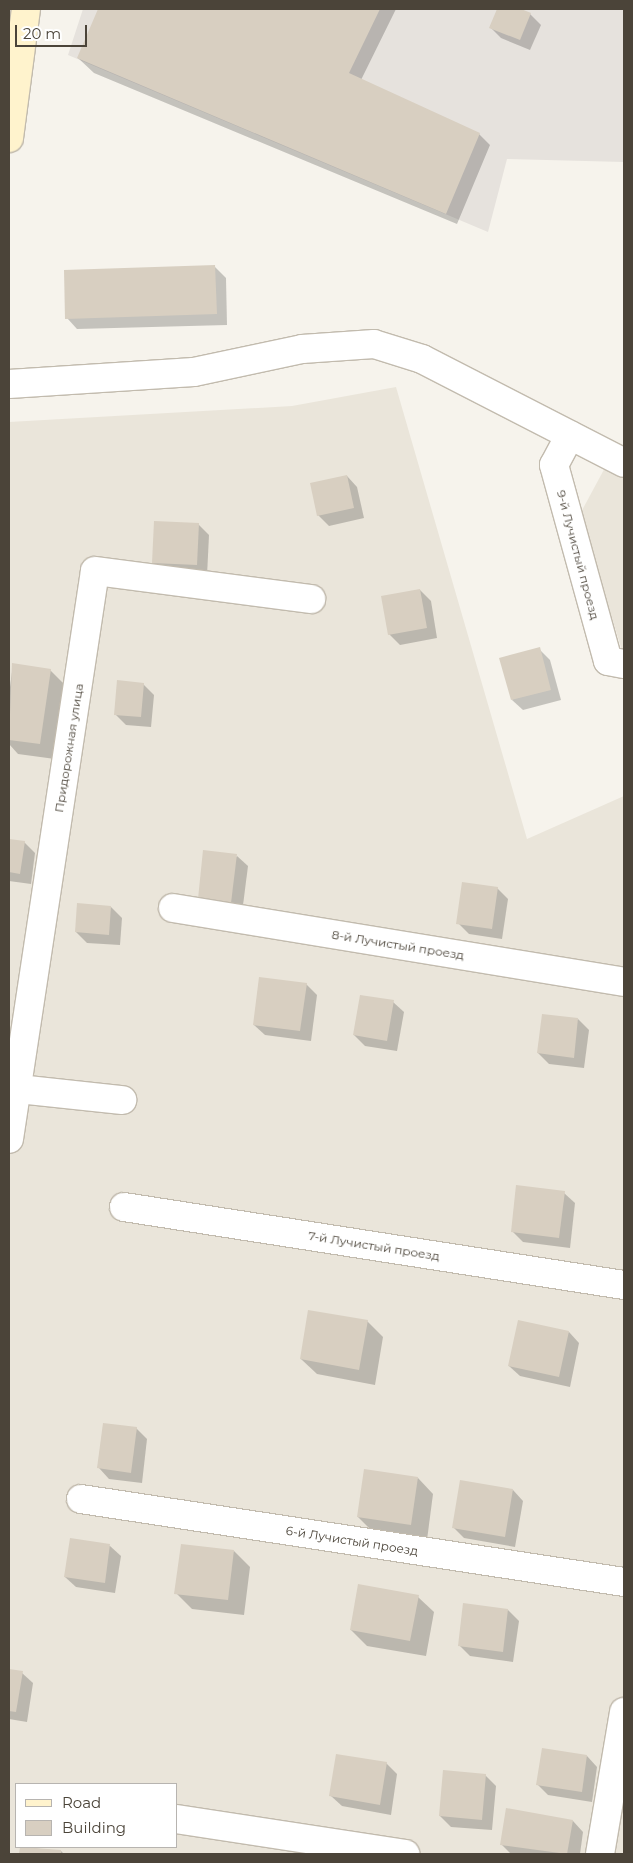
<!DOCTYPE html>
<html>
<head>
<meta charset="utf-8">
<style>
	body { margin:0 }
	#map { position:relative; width:633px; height:1863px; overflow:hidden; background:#f6f3ec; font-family:Montserrat,sans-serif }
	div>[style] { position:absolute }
	.residential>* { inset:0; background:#eae5da }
	.industrial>* { inset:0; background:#e6e2dd }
	.shadow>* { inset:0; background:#0003 }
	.building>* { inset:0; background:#d8cfc1 }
	.roads { filter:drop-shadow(1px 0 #c2bbae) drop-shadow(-1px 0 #c2bbae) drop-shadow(0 1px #c2bbae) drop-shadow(0 -1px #c2bbae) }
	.street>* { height:28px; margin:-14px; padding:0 14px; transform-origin:14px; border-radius:14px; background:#fff }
	.secondary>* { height:28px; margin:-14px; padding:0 14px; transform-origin:14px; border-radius:14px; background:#fff3cd }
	span { translate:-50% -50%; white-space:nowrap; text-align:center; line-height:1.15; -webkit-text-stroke:4.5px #fff; paint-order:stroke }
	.street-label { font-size:12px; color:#4b4439 }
	.frame { position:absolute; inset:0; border:10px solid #4b4439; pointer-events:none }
	.legend { position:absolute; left:15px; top:1783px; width:162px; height:65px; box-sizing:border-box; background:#fff; border:1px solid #b7b4b0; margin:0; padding:6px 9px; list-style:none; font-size:15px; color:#4b4439 }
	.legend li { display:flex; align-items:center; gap:10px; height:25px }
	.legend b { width:25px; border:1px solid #b7b4b0 }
	.scale { position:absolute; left:15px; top:25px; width:72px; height:22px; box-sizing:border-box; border:2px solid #4b4439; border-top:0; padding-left:6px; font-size:15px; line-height:18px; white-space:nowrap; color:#4b4439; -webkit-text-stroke:4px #fff; paint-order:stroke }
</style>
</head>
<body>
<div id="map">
	<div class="residential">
		<div style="clip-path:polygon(evenodd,396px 387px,527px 839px,624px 796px,624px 1854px,9px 1854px,9px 422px,292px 406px,396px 387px,16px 1784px,176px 1784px,176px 1847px,16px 1847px,16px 1784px)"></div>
		<div style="clip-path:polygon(607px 464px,624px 473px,624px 657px,580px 514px)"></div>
	</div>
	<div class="industrial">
		<div style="clip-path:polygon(83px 9px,624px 9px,624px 162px,507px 159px,488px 232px,68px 55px)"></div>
	</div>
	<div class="shadow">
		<div style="clip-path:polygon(99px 9px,396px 9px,361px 80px,479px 134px,490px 145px,457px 224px,94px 73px,78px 58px)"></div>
		<div style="clip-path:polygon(498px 9px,518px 9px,530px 14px,541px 25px,530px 50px,501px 38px,490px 27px)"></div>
		<div style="clip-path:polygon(215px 267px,226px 278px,227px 325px,77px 329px,67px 318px)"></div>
		<div style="clip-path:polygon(347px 476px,357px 487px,364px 518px,329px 526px,318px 515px)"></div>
		<div style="clip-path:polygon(198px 524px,209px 535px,207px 576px,164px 574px,153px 563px)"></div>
		<div style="clip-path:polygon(420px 590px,431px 601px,437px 638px,400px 645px,389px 634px)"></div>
		<div style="clip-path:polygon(539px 649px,550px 660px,561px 700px,523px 710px,512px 700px)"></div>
		<div style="clip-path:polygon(13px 665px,50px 670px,66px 686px,55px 759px,18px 754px,9px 744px,9px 694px)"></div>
		<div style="clip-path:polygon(143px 684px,154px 695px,151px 727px,126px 725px,115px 714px)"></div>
		<div style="clip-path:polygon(9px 840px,24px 842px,35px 853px,31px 884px,9px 881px)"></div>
		<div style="clip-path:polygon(237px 856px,248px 866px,242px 913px,199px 898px)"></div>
		<div style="clip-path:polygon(497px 888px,508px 899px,502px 939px,469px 934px,458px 923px)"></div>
		<div style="clip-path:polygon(78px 905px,111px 907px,122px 918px,120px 945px,87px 943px,76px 932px)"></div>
		<div style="clip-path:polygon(306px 984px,317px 995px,311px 1041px,265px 1035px,254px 1025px)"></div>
		<div style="clip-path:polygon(393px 1002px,404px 1012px,397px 1051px,365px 1046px,354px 1035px)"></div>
		<div style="clip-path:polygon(578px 1019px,589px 1030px,584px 1068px,549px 1064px,538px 1053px)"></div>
		<div style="clip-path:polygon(564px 1193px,575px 1203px,570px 1248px,523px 1242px,512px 1231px)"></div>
		<div style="clip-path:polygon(367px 1321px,383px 1337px,375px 1385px,317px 1374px,301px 1359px)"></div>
		<div style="clip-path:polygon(569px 1332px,579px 1343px,570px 1387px,520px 1376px,509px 1366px)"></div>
		<div style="clip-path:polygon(136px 1428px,147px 1439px,142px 1483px,109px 1479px,99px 1468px)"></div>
		<div style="clip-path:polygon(418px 1478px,433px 1494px,427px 1540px,374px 1533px,358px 1517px)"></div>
		<div style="clip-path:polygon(513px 1490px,523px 1501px,515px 1547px,464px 1538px,453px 1527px)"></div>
		<div style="clip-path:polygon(71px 1540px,110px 1546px,121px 1556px,115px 1593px,76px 1587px,65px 1577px)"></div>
		<div style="clip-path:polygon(234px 1551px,250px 1567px,244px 1615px,192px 1609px,176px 1593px)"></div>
		<div style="clip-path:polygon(418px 1597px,434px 1612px,426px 1656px,367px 1646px,351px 1630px)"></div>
		<div style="clip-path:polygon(508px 1610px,519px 1621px,513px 1662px,470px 1656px,459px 1645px)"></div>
		<div style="clip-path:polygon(9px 1671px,22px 1673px,33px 1683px,27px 1722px,9px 1719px)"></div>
		<div style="clip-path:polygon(587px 1756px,597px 1767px,592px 1802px,548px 1795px,538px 1785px)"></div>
		<div style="clip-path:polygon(386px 1763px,397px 1774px,391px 1815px,342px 1806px,331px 1796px)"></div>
		<div style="clip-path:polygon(485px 1775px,496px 1786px,492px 1830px,451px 1827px,440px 1816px)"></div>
		<div style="clip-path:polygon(573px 1821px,583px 1832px,580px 1854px,511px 1854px,501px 1844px)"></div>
		<div style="clip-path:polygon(21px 1847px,61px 1851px,64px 1854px,21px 1854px)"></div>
	</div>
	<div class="building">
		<div style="clip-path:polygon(98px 9px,380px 9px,349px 73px,480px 133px,446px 214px,77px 58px)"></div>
		<div style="clip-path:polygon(497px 9px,521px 9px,531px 13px,520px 40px,489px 28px)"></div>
		<div style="clip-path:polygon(215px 265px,217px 314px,65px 319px,64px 270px)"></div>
		<div style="clip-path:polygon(347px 475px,354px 508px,317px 516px,310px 483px)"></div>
		<div style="clip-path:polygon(154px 521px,199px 523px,197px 565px,152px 563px)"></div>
		<div style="clip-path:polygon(420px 589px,427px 628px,388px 635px,381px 596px)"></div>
		<div style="clip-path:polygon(540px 647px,551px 690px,511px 700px,499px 658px)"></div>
		<div style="clip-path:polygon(12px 663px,51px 669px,40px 744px,9px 740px)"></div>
		<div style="clip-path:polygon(117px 680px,144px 683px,141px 717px,114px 715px)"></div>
		<div style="clip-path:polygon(9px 839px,25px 841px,20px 874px,9px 872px)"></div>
		<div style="clip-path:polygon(203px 850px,237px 854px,231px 903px,198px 899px)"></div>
		<div style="clip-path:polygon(462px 882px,498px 887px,492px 929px,456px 924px)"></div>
		<div style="clip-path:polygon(77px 903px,111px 906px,109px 935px,75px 932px)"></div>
		<div style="clip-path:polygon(259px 977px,307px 983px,300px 1031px,253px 1025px)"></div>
		<div style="clip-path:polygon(360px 995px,394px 1000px,387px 1041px,353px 1035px)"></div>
		<div style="clip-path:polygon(542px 1014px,578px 1018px,574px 1058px,537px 1053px)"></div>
		<div style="clip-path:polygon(516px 1185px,565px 1191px,559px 1238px,511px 1232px)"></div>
		<div style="clip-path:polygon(308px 1310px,368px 1320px,359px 1370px,300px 1359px)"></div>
		<div style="clip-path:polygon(518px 1320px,569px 1331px,559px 1377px,508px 1366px)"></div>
		<div style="clip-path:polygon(103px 1423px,137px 1427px,131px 1473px,97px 1468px)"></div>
		<div style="clip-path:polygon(364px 1469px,418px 1477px,411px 1525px,357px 1517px)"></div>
		<div style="clip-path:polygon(460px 1480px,513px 1489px,505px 1537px,452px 1528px)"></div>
		<div style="clip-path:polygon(70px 1538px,110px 1544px,105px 1583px,64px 1577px)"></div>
		<div style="clip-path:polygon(181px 1544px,234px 1550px,228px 1600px,174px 1594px)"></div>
		<div style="clip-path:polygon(358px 1584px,419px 1595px,410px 1641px,350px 1630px)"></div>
		<div style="clip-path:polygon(463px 1603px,508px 1609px,503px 1652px,458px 1646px)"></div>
		<div style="clip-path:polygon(9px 1669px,23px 1671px,16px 1712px,9px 1711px)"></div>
		<div style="clip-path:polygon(542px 1748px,587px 1755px,582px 1792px,536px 1785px)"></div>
		<div style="clip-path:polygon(336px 1754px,387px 1762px,380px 1805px,329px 1796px)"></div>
		<div style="clip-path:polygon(443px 1770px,486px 1774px,482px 1820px,439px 1816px)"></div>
		<div style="clip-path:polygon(506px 1808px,573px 1820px,567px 1854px,500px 1845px)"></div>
		<div style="clip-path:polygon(20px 1847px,61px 1850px,61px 1854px,19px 1854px)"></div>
	</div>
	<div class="roads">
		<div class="street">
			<div style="left:9px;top:384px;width:185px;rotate:-3.7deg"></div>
			<div style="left:194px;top:372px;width:110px;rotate:-12deg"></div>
			<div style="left:302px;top:349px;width:72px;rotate:-4deg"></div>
			<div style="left:374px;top:344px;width:50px;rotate:17.4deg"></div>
			<div style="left:422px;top:359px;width:227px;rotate:27.2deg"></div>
			<div style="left:570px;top:435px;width:34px;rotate:118deg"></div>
			<div style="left:554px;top:465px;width:203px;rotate:74.6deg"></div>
			<div style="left:608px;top:661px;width:16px;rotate:11deg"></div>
			<div style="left:173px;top:908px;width:457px;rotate:9.3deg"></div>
			<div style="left:9px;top:1088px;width:114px;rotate:6.1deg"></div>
			<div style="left:9px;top:1139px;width:574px;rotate:-81.39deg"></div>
			<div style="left:95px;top:571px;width:218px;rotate:7.4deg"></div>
			<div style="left:124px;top:1207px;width:506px;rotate:8.87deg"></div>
			<div style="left:81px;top:1499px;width:549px;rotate:8.69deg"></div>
			<div style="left:176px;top:1819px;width:232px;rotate:8.7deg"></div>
			<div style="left:600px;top:1854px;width:144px;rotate:-80.4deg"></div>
		</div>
		<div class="secondary">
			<div style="left:9px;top:138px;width:130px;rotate:-82.5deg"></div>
		</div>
	</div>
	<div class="street-label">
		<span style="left:578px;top:555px;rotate:75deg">9-й Лучистый проезд</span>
		<span style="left:69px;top:748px;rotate:-81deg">Придорожная улица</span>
		<span style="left:398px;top:945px;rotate:9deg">8-й Лучистый проезд</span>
		<span style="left:374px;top:1246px;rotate:9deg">7-й Лучистый проезд</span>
		<span style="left:352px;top:1541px;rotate:9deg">6-й Лучистый проезд</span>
	</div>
	<div class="frame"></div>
	<ul class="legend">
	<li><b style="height:6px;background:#fff3cd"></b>Road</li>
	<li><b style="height:14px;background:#d8cfc1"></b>Building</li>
	</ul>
	<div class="scale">20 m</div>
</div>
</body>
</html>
